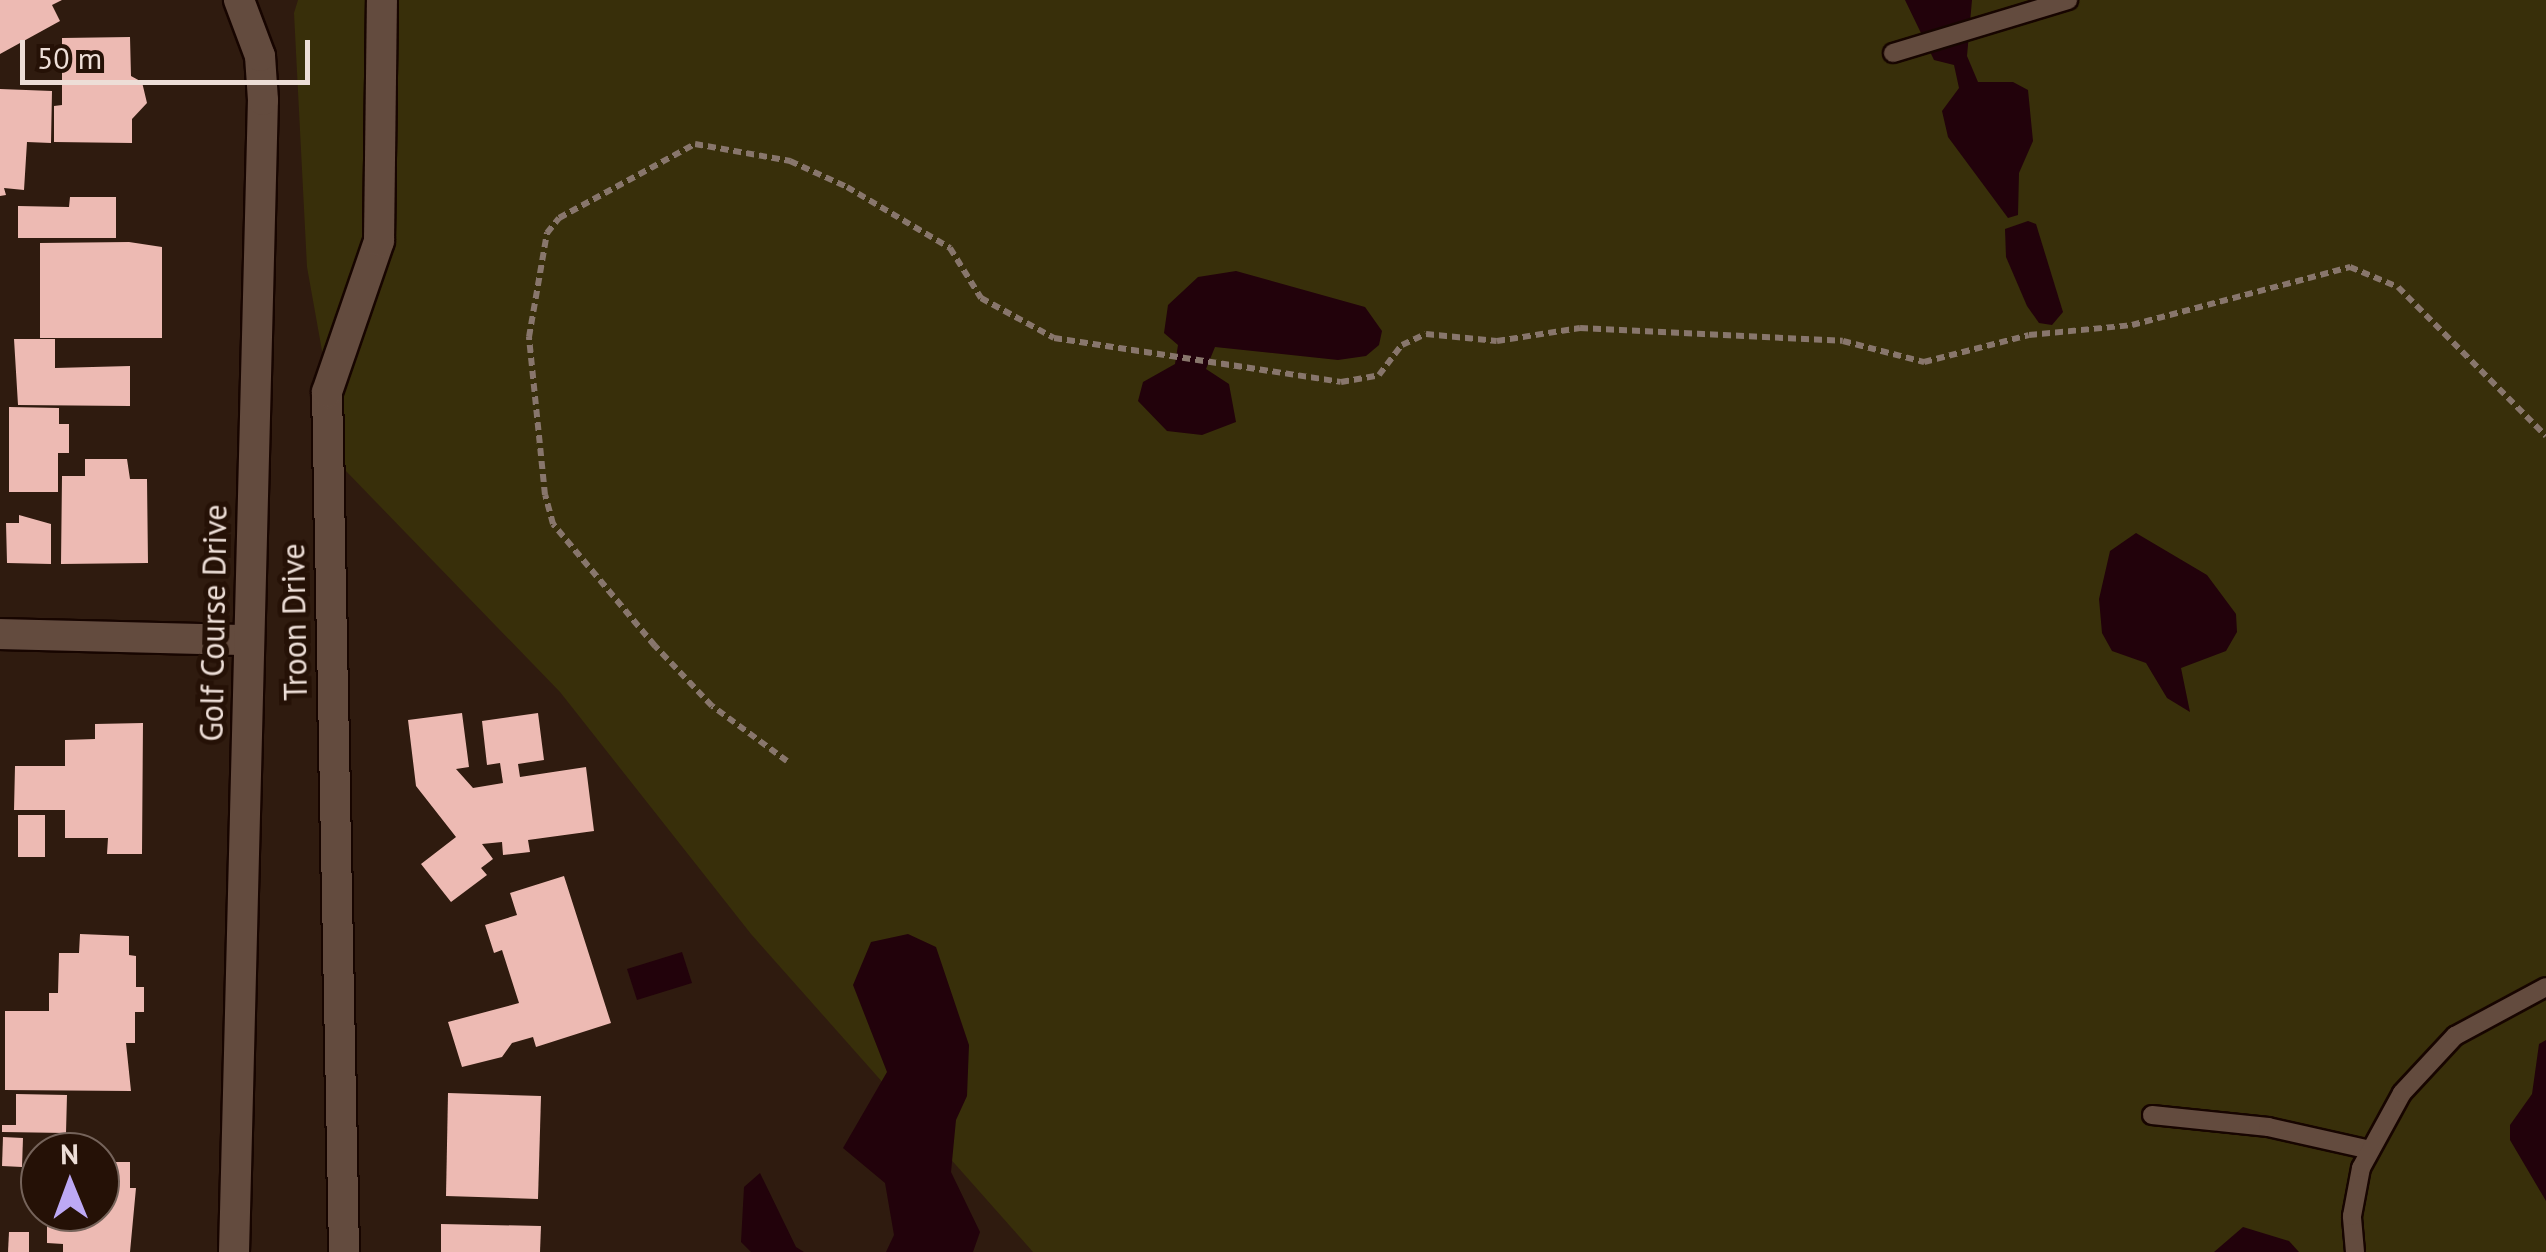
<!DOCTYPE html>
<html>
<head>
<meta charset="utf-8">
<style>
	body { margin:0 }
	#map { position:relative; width:2546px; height:1252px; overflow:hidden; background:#2f1b0f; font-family:"PT Sans",sans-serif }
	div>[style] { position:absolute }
	.green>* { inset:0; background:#382f0a }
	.water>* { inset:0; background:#22020b }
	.building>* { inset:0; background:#edbab3 }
	.path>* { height:6px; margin-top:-3px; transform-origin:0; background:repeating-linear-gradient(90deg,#88766c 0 8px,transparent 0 13px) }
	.roads { filter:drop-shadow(2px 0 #170500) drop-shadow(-2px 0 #170500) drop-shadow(0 2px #170500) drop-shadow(0 -2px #170500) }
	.lane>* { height:18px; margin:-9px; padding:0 9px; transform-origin:9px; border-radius:9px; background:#634b3e }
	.street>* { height:30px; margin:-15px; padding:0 15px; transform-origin:15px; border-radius:15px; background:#634b3e }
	span { translate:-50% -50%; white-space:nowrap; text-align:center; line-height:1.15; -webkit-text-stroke:10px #251106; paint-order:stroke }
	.street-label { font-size:32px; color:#edded7 }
	.north { position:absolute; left:20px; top:1132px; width:100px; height:100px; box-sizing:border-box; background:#251106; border:2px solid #75635a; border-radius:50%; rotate:359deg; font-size:28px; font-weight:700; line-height:40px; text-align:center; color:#edded7 }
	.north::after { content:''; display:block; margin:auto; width:35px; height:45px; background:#bda9f5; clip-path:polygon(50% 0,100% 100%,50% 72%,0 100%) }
	.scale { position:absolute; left:20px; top:40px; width:290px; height:45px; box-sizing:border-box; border:5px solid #edded7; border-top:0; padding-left:12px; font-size:30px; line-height:35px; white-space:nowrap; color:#edded7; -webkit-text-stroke:8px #251106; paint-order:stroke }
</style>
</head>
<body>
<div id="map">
	<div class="green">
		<div style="clip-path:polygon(298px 0,2546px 0,2546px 1252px,1033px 1252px,751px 934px,560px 692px,343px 468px,307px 267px,294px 13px)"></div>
	</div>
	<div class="water">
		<div style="clip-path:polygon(1905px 0,1972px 0,1967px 56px,1978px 82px,2013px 82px,2028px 90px,2033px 141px,2019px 173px,2018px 215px,2008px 218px,1948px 137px,1942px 111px,1959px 88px,1954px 65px,1934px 60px)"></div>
		<div style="clip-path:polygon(2028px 221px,2036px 224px,2063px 312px,2052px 325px,2039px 323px,2027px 306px,2006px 257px,2005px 229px)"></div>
		<div style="clip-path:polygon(1236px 271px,1365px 307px,1382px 331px,1379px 345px,1366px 356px,1338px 360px,1215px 347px,1206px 369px,1229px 384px,1236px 422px,1202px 435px,1167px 431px,1138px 401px,1143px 382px,1175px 364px,1178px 345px,1164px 333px,1168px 305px,1198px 277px)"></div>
		<div style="clip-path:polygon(2136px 533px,2207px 575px,2236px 614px,2237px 632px,2226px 651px,2181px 668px,2190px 712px,2167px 698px,2146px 663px,2112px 651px,2102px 633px,2099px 599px,2110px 551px)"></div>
		<div style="clip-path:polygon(908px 934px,936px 947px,969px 1045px,967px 1096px,956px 1120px,951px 1172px,980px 1232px,973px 1252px,886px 1252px,894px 1235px,885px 1183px,843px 1148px,887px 1072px,853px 985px,871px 942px)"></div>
		<div style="clip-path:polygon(682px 952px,692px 983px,637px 1000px,627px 969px)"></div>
		<div style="clip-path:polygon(2546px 1040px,2546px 1201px,2510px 1140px,2510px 1125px,2532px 1094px,2539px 1044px)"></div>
		<div style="clip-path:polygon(760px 1173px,796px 1247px,804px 1252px,751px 1252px,741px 1242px,744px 1187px)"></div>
		<div style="clip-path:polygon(2243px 1227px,2289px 1241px,2299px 1252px,2214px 1252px)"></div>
	</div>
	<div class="building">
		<div style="clip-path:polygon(0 0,62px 0,52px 5px,60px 21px,0 54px)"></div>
		<div style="clip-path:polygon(130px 37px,131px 76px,142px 82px,147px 103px,132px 119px,132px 143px,54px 142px,54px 106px,62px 105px,62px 38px)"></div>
		<div style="clip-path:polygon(0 89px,52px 91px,51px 143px,27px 142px,24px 190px,4px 188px,6px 195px,0 196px)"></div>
		<div style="clip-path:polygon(70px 197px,116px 197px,116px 238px,18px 238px,18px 206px,69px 207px)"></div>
		<div style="clip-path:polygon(129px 242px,162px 247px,162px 338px,40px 338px,40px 243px)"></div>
		<div style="clip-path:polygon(14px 339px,55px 339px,55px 368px,130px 366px,130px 406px,18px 405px)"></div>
		<div style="clip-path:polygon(9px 407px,59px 408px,59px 424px,69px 424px,69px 453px,58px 453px,58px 492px,9px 492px)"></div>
		<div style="clip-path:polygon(85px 459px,127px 459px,130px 479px,147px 479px,148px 563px,61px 564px,62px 476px,85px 476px)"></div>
		<div style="clip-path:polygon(19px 515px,51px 524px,51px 564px,7px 563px,6px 523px,19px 523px)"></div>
		<div style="clip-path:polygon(462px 713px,469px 767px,456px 769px,473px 788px,503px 783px,500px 763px,487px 765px,482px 721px,538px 713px,544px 760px,518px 764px,520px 777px,586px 767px,594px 831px,528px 840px,530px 852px,503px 855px,502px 842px,482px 844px,493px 859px,481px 868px,487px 875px,451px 902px,421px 864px,456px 837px,416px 786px,408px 720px)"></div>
		<div style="clip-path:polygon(143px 723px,142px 854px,107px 854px,108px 838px,65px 838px,65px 810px,14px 810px,15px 766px,65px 766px,65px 740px,95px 739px,95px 724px)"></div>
		<div style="clip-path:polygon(18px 815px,45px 815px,45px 857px,18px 857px)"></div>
		<div style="clip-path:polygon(564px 876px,611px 1023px,536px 1047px,533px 1037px,512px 1043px,502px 1057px,462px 1067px,448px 1022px,519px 1003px,502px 950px,494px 953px,485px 925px,517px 915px,510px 893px)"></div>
		<div style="clip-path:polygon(80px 934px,129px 936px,129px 955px,136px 956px,136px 987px,144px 987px,144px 1012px,135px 1012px,135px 1043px,126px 1043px,131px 1091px,5px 1090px,5px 1011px,49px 1011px,49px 993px,58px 993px,59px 953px,79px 953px)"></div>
		<div style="clip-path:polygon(448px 1093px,541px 1096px,538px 1199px,446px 1196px)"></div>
		<div style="clip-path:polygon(16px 1094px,67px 1095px,66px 1133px,2px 1132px,2px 1125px,16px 1125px)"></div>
		<div style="clip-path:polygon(3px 1137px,23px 1138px,22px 1167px,2px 1166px)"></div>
		<div style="clip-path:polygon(100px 1162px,130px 1162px,130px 1188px,136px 1188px,130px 1252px,63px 1252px,63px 1244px,47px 1243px,47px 1212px,100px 1212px)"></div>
		<div style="clip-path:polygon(441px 1224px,541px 1226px,540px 1252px,441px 1252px)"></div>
		<div style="clip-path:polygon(9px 1232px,29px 1232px,29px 1252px,8px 1252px)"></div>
	</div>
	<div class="path">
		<div style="left:787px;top:761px;width:93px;rotate:-143.7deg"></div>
		<div style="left:712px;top:706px;width:83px;rotate:-133.5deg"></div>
		<div style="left:655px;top:646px;width:159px;rotate:-129.9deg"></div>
		<div style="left:553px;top:524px;width:30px;rotate:-105deg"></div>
		<div style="left:545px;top:495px;width:159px;rotate:-95.8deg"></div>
		<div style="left:529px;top:337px;width:106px;rotate:-80.2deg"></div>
		<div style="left:547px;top:233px;width:19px;rotate:-51deg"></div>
		<div style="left:559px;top:218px;width:155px;rotate:-28.6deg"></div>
		<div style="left:695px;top:144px;width:97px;rotate:10.1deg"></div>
		<div style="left:790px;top:161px;width:63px;rotate:24.5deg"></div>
		<div style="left:847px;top:187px;width:120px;rotate:30.6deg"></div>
		<div style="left:950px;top:248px;width:59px;rotate:58.2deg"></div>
		<div style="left:981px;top:298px;width:83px;rotate:28.7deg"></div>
		<div style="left:1054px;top:338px;width:290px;rotate:8.7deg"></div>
		<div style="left:1341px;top:382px;width:39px;rotate:-10deg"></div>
		<div style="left:1379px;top:375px;width:38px;rotate:-53deg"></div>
		<div style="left:1402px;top:345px;width:26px;rotate:-25deg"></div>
		<div style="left:1426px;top:334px;width:71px;rotate:5.6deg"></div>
		<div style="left:1497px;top:341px;width:84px;rotate:-8.9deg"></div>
		<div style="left:1580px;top:328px;width:263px;rotate:2.8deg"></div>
		<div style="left:1843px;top:341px;width:84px;rotate:14.5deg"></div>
		<div style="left:1924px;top:362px;width:108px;rotate:-14.4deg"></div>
		<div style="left:2029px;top:335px;width:103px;rotate:-5.5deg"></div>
		<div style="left:2132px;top:325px;width:226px;rotate:-14.9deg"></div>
		<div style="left:2350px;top:267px;width:52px;rotate:22.6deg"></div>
		<div style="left:2398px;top:287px;width:210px;rotate:45.2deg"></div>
	</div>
	<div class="roads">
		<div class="lane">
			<div style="left:1893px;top:53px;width:183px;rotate:-16.8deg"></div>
			<div style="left:2152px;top:1115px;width:117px;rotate:5.9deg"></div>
			<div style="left:2268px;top:1127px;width:105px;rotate:12.7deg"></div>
			<div style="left:2355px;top:1252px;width:36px;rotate:-95deg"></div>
			<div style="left:2352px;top:1216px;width:49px;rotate:-79.4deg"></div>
			<div style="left:2361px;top:1168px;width:85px;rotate:-61.3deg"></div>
			<div style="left:2402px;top:1093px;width:78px;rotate:-47.1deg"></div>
			<div style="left:2455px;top:1036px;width:103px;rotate:-28.3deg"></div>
		</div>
		<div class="street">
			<div style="left:0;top:634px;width:247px;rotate:1.4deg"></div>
			<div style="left:234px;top:1252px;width:1152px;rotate:-88.56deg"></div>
			<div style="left:263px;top:100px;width:44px;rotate:-93.9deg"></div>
			<div style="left:260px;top:56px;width:60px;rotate:-110.6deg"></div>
			<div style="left:344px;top:1252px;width:860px;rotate:-91.13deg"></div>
			<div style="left:327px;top:392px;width:160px;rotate:-71deg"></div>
			<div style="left:379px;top:241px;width:241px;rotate:-89.3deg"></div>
		</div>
	</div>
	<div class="street-label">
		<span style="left:294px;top:622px;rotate:-91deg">Troon Drive</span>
		<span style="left:213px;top:623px;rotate:-89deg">Golf Course Drive</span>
	</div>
	<div class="north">N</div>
	<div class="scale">50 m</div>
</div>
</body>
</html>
